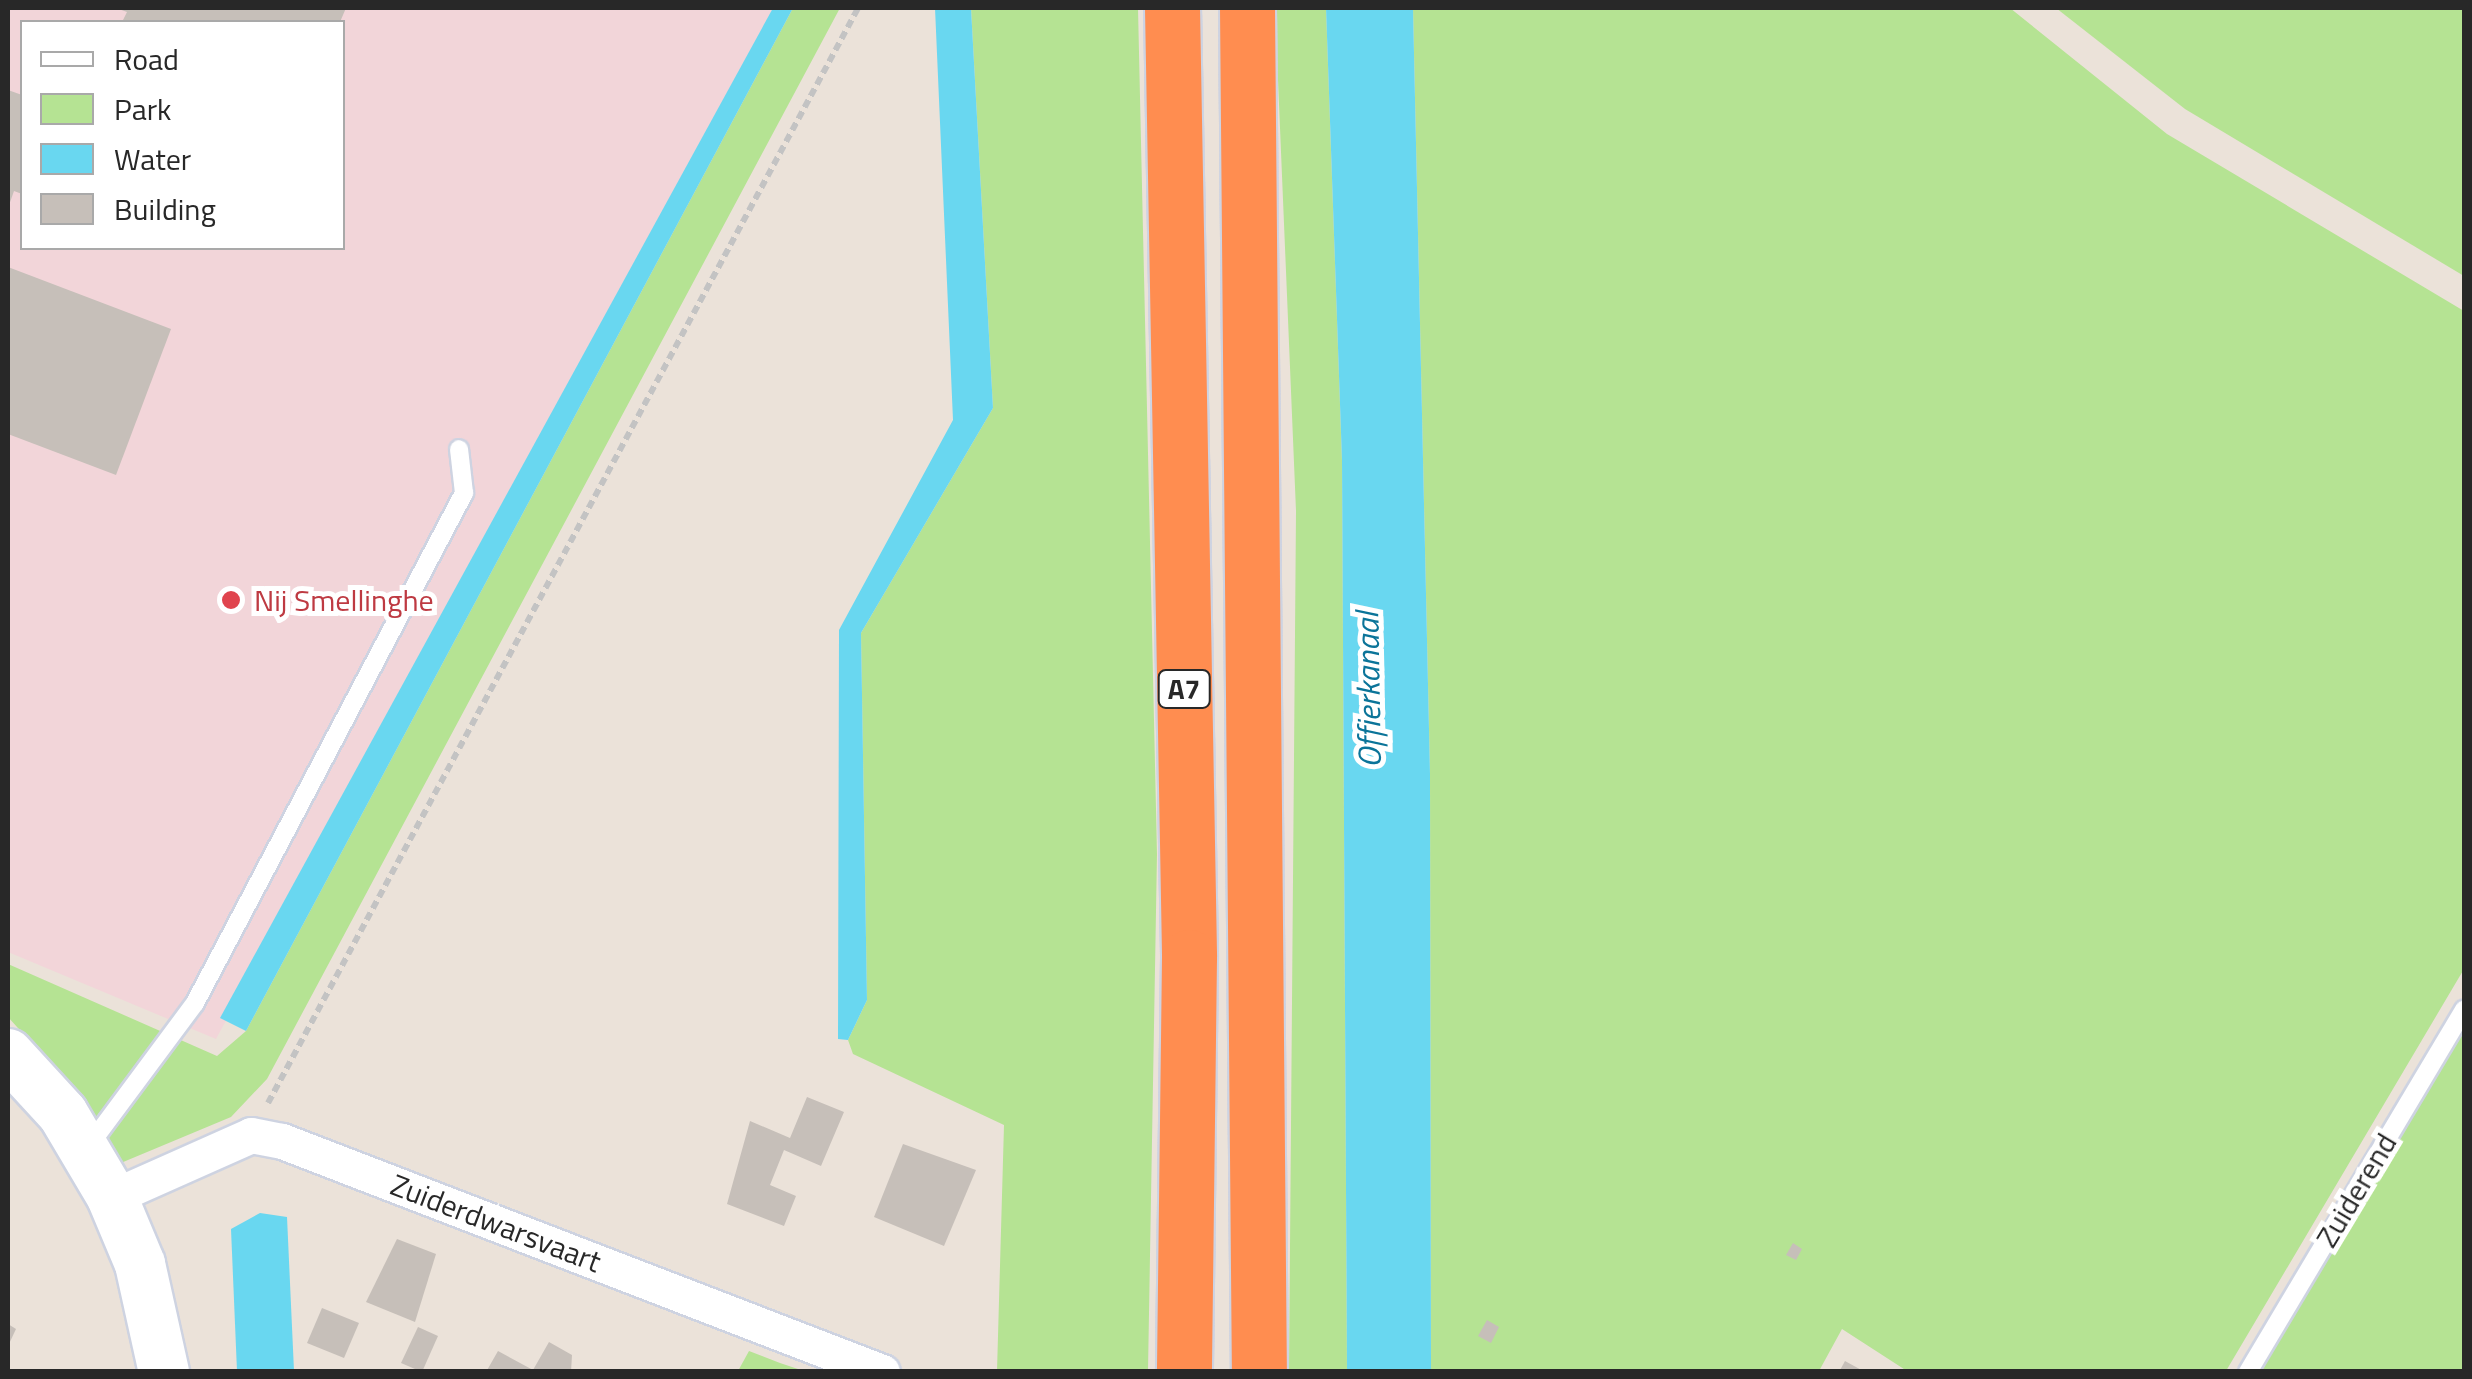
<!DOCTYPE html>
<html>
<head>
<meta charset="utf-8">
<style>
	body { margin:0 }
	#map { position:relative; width:2472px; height:1379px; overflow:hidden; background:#ebe2d9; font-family:"Titillium Web",sans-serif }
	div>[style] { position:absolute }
	.medical>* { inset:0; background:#f2d5d9 }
	.green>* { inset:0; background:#b5e393 }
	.water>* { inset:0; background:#69d7f0 }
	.building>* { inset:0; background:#c6bfb9 }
	.path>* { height:6px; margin-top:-3px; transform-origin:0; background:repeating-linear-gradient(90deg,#c3c3c3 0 8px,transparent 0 13px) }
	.roads { filter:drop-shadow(2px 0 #ced3e1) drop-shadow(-2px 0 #ced3e1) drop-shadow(0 2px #ced3e1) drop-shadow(0 -2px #ced3e1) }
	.lane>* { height:18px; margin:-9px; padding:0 9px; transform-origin:9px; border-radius:9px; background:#fff }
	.street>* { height:35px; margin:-17.5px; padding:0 17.5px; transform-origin:17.5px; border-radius:17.5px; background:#fff }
	.secondary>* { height:50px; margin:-25px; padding:0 25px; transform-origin:25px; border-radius:25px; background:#fff }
	.highway>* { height:55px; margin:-27.5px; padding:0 27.5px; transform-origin:27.5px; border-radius:27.5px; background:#ff8d50 }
	.dots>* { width:28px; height:28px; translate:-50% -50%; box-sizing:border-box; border:5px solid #fff; border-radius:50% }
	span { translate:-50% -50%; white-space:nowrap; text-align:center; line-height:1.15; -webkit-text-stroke:10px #fff; paint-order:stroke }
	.shield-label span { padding:2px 8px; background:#fff; border:2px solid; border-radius:8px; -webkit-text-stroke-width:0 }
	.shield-label { font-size:28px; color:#282828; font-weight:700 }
	.health-label { font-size:30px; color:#be3a42 }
	.left { translate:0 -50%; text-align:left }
	.street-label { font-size:30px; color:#282828 }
	.water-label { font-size:32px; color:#0b7499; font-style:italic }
	.frame { position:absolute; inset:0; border:10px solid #282828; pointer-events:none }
	.legend { position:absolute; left:20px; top:20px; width:325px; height:230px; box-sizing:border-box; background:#fff; border:2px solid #a9a9a9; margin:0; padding:12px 18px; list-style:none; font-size:30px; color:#282828 }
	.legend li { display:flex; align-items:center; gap:20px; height:50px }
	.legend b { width:50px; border:2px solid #a9a9a9 }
</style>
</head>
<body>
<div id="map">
	<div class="medical">
		<div style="clip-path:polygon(evenodd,8px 8px,777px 8px,216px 1039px,8px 952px,8px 8px,22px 22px,342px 22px,342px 248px,22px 248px,22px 22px)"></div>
	</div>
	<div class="green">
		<div style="clip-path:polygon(793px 8px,840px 8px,267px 1079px,231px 1117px,116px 1165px,82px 1099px,8px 1017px,8px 964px,217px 1056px,246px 1031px)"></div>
		<div style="clip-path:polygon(971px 8px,1138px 8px,1157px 854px,1148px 1371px,997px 1371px,1004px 1125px,853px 1054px,848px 1040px,867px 1000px,861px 633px,993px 408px)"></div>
		<div style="clip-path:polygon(1275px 8px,1326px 8px,1342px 461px,1347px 1371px,1289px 1371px,1296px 511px)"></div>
		<div style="clip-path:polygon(1413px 8px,2010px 8px,2167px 134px,2464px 311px,2464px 969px,2226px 1371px,1907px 1371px,1842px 1329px,1819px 1371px,1431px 1371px,1430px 774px)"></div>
		<div style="clip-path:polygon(2056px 8px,2464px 8px,2464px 276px,2185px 109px)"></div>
		<div style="clip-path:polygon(2464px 1029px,2464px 1371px,2261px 1371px)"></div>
		<div style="clip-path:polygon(749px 1351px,780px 1363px,804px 1371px,738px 1371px)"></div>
	</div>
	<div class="water">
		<div style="clip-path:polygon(773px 8px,793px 8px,246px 1031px,220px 1018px)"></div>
		<div style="clip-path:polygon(935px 8px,971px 8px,993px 408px,861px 633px,867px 1000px,848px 1040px,838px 1039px,839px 630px,953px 420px)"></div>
		<div style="clip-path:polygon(1326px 8px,1413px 8px,1430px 774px,1431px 1371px,1347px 1371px,1342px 461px)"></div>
		<div style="clip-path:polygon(260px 1213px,287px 1217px,294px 1371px,237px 1371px,231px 1229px)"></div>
	</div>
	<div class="building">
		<div style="clip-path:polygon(116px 8px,346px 8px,340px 22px,122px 22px,127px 12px)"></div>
		<div style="clip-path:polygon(8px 90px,22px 95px,22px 194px,14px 191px,8px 208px)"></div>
		<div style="clip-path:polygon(8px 267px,171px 329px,116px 475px,8px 434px)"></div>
		<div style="clip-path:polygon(807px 1097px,844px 1112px,821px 1166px,784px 1150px,770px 1185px,796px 1196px,784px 1226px,727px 1204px,750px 1121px,790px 1138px)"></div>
		<div style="clip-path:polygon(903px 1144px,976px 1170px,944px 1246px,874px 1217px)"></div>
		<div style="clip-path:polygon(397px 1239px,436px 1254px,415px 1322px,366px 1302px)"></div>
		<div style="clip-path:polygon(1793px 1243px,1802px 1249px,1796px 1260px,1786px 1255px)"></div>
		<div style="clip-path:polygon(322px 1308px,359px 1323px,344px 1358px,307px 1343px)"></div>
		<div style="clip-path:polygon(1487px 1320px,1499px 1327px,1491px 1343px,1478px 1336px)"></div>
		<div style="clip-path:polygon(8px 1324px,16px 1329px,8px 1346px)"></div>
		<div style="clip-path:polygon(418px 1327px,438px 1336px,422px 1372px,401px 1363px)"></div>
		<div style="clip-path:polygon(549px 1342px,572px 1355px,571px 1372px,486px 1372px,498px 1351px,533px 1370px)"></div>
		<div style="clip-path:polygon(1845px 1361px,1865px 1372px,1839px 1372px)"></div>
	</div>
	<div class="path">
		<div style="left:268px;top:1103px;width:1244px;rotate:-61.68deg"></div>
	</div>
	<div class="roads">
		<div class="lane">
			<div style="left:88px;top:1147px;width:179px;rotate:-53.4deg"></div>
			<div style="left:195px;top:1003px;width:577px;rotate:-62.19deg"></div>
			<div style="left:464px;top:493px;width:44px;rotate:-96.5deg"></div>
			<div style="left:2248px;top:1372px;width:422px;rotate:-59.2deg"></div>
		</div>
		<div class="street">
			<div style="left:112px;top:1197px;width:152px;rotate:-24deg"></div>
			<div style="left:251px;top:1135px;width:32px;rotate:11deg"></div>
			<div style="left:282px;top:1141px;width:643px;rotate:21.06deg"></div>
		</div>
		<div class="secondary">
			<div style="left:8px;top:1054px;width:81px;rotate:47.5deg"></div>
			<div style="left:63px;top:1114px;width:96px;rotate:59.4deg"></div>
			<div style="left:112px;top:1197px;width:73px;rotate:67.3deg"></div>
			<div style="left:140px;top:1264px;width:111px;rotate:77.5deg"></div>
		</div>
		<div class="highway">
			<div style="left:1172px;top:8px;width:949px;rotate:88.97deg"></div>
			<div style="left:1189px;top:957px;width:415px;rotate:90.7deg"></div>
			<div style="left:1247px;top:8px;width:1364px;rotate:89.5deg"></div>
		</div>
	</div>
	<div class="dots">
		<div style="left:231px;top:600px;background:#e0444e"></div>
	</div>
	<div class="shield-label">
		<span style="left:1184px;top:689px">A7</span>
	</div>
	<div class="health-label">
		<span class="left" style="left:254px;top:600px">Nij Smellinghe</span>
	</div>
	<div class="street-label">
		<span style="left:2356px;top:1190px;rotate:-59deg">Zuiderend</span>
		<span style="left:496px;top:1223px;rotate:21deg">Zuiderdwarsvaart</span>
	</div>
	<div class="water-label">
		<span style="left:1368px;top:690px;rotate:-91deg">Offierkanaal</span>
	</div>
	<div class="frame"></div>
	<ul class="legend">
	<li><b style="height:12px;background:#fff"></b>Road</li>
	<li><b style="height:28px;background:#b5e393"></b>Park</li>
	<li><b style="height:28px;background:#69d7f0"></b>Water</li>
	<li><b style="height:28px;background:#c6bfb9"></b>Building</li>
	</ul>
</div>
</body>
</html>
